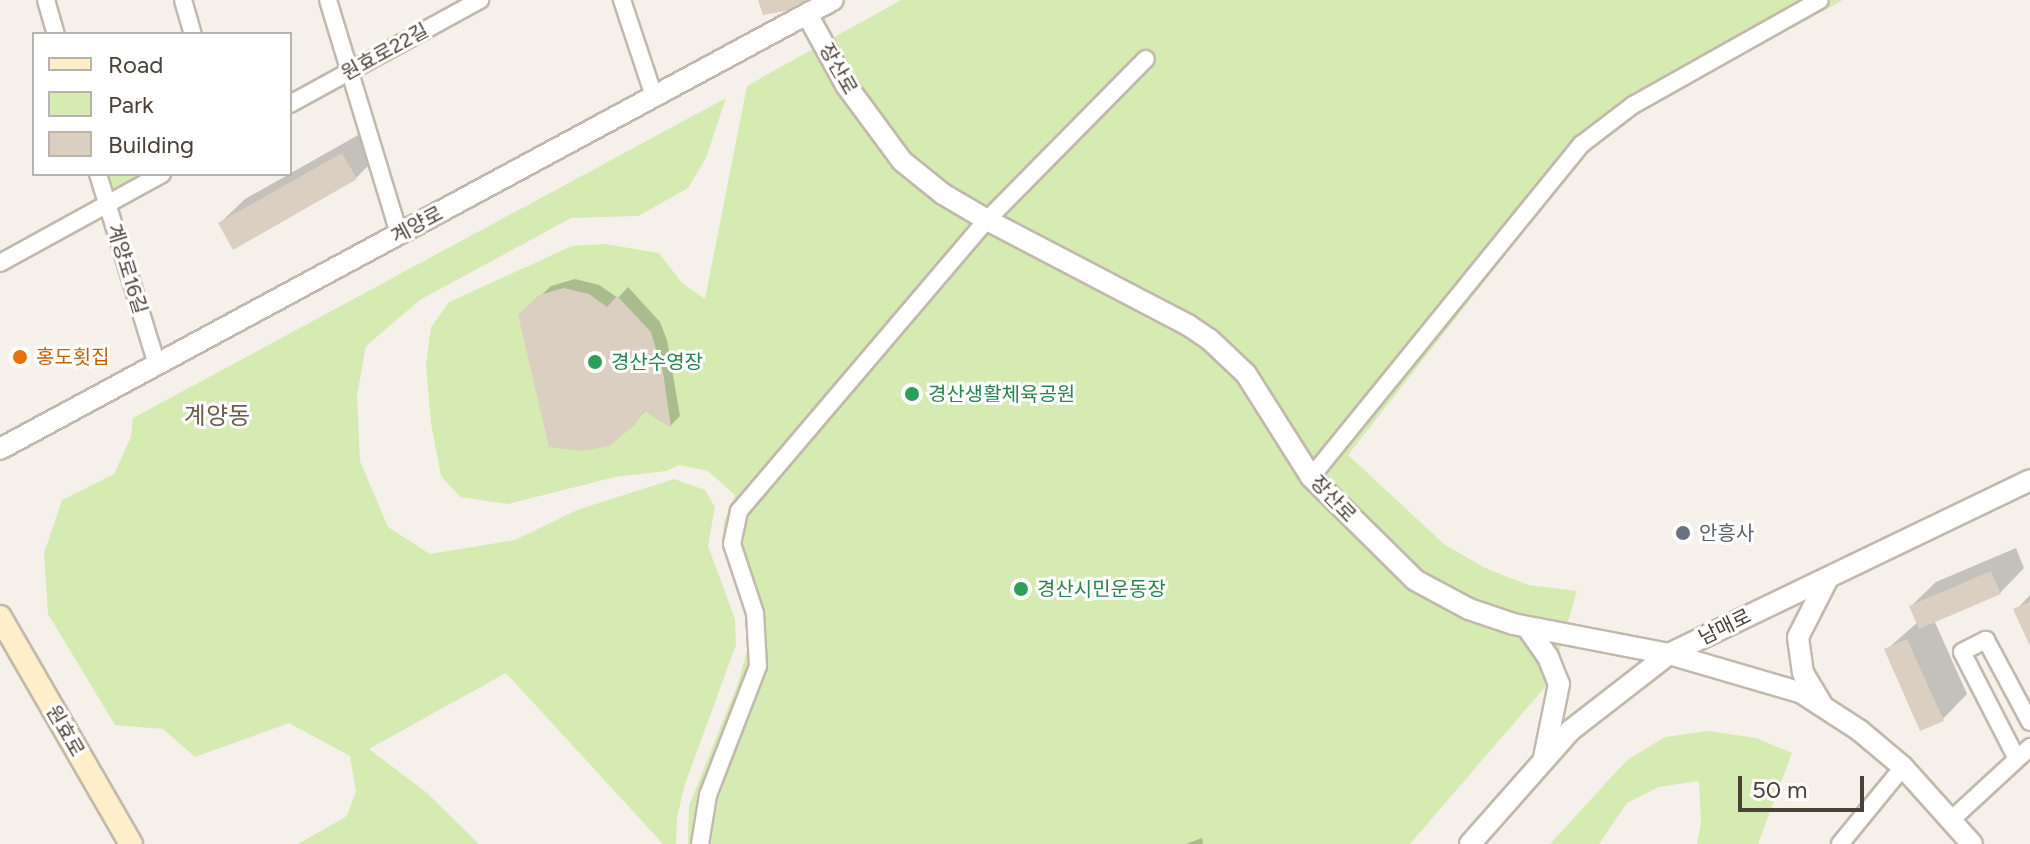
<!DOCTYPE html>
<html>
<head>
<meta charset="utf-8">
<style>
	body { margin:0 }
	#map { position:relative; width:2030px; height:844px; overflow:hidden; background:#f5f1ea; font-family:Figtree,"Noto Sans KR",sans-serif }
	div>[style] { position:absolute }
	.green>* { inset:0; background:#d5ebb1 }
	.shadow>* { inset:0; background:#0003 }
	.building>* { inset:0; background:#dbcfc2 }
	.roads { filter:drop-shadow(2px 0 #c2b8ac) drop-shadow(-2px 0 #c2b8ac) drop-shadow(0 2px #c2b8ac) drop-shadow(0 -2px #c2b8ac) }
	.minor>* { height:16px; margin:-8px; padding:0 8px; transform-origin:8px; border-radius:8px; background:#fff }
	.tertiary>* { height:20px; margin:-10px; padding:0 10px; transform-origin:10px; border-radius:10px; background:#fff }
	.secondary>* { height:22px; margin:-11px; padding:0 11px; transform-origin:11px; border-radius:11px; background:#ffeeca }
	.dots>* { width:22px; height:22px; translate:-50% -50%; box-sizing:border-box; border:4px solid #fff; border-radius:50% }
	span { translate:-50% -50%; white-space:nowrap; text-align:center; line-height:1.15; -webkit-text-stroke:6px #fff; paint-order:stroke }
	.street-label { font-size:20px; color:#4a4137 }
	.food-label { font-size:20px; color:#c56008 }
	.left { translate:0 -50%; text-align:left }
	.leisure-label { font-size:20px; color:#27864d }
	.worship-label { font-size:20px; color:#5b616d }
	.quarter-label { font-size:24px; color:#6d5e4e }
	.legend { position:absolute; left:32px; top:32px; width:260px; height:144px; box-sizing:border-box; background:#fff; border:2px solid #b7b3af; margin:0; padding:10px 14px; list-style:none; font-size:24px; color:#4a4137 }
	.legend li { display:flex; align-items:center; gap:16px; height:40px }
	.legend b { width:40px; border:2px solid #b7b3af }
	.scale { position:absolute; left:1738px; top:776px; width:126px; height:36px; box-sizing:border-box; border:4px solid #4a4137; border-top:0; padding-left:10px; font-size:24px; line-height:28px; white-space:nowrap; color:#4a4137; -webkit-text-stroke:6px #fff; paint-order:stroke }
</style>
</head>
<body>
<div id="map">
	<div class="green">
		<div style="clip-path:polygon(901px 0,1843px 0,1626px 119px,1584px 155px,1348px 455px,1444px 544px,1483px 567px,1528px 585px,1577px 591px,1551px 680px,1410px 844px,688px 844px,689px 806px,737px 686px,748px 647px,750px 622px,722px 543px,724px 522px,735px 495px,708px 471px,679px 465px,666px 471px,615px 477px,508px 504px,460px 497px,441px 476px,431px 423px,426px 365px,431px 327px,449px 302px,572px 246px,605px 244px,659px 253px,682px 283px,705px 299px,747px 86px)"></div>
		<div style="clip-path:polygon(726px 98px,706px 158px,688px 188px,638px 216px,571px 218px,420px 300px,366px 346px,357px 395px,360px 461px,388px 527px,430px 554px,515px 540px,577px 510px,674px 479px,705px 490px,715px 507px,708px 546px,735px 619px,736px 645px,685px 784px,677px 817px,676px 844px,663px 844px,506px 673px,369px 749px,426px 792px,479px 844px,298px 844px,347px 816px,356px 791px,350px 756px,289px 723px,195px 757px,163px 729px,115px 725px,48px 614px,44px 553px,62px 500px,114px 474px,131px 437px,133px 418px)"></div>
		<div style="clip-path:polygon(109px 174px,152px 174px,116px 194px)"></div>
		<div style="clip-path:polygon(1708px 731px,1756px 738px,1792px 753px,1758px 844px,1697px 844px,1701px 823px,1699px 781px,1659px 787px,1627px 803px,1599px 844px,1550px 844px,1627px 760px,1665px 737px)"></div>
	</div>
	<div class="shadow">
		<div style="clip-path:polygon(367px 130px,381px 153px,356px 178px,234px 247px,220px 223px,245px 199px)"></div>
		<div style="clip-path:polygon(575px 279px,599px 285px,618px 298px,628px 287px,660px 322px,667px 340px,680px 416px,670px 426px,646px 410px,634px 423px,520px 315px,551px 286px)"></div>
		<div style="clip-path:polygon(2016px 548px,2024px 568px,2000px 593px,1934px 620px,1967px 694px,1943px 719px,1886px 650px,1918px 622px,1911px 606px,1936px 582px)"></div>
		<div style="clip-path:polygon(2030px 595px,2030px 641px,2016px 610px)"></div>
		<div style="clip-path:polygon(1202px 838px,1203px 844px,1186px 844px)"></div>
	</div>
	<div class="building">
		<div style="clip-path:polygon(758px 0,806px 0,785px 11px,763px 15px)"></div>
		<div style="clip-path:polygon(342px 153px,357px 179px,233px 250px,218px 223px)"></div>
		<div style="clip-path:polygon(564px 288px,589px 294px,607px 307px,617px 296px,651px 332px,663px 372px,671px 428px,644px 411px,635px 425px,609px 446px,583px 451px,549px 447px,518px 315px,539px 295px)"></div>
		<div style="clip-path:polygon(1991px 571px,2001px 594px,1919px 629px,1909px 606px)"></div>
		<div style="clip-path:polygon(2030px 602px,2030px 646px,2013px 609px)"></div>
		<div style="clip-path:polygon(1907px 639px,1944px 721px,1920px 731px,1884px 649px)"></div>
	</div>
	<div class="roads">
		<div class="minor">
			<div style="left:46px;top:0;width:35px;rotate:74deg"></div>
			<div style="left:183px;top:0;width:35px;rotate:74deg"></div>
			<div style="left:328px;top:0;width:245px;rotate:73.1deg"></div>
			<div style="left:622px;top:0;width:101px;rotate:71.6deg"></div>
			<div style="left:290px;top:104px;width:217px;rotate:-28.7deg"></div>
			<div style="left:98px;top:174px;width:200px;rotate:72.8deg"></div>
			<div style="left:0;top:263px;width:185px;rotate:-28.8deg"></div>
			<div style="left:1311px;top:477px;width:429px;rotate:-50.9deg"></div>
			<div style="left:1582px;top:144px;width:64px;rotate:-37.4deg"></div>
			<div style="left:1633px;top:105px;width:214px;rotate:-29.3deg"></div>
			<div style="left:2017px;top:759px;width:120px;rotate:-117.2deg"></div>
			<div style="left:1962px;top:652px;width:27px;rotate:-27deg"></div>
			<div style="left:1986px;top:640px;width:93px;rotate:61.8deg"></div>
			<div style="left:1951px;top:820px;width:108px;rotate:-42.7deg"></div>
			<div style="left:700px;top:844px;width:50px;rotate:-80.7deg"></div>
			<div style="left:708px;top:795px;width:138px;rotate:-68.8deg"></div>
			<div style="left:758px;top:666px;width:53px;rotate:-93.2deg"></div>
			<div style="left:755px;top:613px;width:73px;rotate:-108.4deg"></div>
			<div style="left:732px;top:544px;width:34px;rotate:-78deg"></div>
			<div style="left:739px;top:511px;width:382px;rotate:-49.6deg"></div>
			<div style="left:987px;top:220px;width:226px;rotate:-45.4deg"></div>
			<div style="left:1840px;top:844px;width:99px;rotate:-50.7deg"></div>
		</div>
		<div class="tertiary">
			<div style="left:807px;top:14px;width:81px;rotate:61.2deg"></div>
			<div style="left:846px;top:85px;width:94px;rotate:53.6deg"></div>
			<div style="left:902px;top:161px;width:53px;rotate:38.8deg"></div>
			<div style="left:943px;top:194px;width:51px;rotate:30.6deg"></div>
			<div style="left:987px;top:220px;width:227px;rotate:27.6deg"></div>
			<div style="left:1188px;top:325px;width:25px;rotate:34deg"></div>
			<div style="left:1209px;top:339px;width:51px;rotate:43.4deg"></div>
			<div style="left:1246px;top:374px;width:122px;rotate:57.7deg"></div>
			<div style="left:1311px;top:477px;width:146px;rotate:44.7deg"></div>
			<div style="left:1415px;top:580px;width:61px;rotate:28.2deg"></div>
			<div style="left:1469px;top:609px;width:46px;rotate:18.8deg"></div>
			<div style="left:1513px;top:624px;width:159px;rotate:10.9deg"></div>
			<div style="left:1669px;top:654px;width:139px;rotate:16.3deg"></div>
			<div style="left:1802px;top:693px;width:68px;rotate:33deg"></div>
			<div style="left:1859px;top:730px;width:57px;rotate:40.1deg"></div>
			<div style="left:1903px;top:767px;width:103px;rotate:48.1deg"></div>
			<div style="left:0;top:449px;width:946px;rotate:-28.33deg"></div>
			<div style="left:1527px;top:627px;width:37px;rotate:55deg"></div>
			<div style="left:1548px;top:657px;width:29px;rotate:68deg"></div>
			<div style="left:1559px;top:684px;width:76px;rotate:101.5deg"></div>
			<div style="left:1821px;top:703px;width:35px;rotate:-121deg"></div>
			<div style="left:1803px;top:673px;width:36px;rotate:-98deg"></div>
			<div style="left:1798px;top:637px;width:66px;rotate:-63deg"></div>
			<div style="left:1470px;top:844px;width:152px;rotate:-48.5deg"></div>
			<div style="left:1571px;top:730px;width:124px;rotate:-37.8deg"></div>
			<div style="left:1669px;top:654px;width:401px;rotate:-25.7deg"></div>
		</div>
		<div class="secondary">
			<div style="left:0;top:617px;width:262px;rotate:60deg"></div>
		</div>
	</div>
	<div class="dots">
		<div style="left:20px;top:357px;background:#e8710a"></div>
		<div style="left:595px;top:362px;background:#2e9e5b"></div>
		<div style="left:912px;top:394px;background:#2e9e5b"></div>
		<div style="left:1683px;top:533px;background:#6b7280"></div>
		<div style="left:1021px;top:589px;background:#2e9e5b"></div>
	</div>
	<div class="street-label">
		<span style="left:385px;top:52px;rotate:-29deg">원효로22길</span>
		<span style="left:838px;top:69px;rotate:60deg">장산로</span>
		<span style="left:417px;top:225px;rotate:-28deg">계양로</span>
		<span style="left:127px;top:269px;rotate:73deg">계양로16길</span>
		<span style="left:1333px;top:499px;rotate:46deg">장산로</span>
		<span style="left:1725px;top:627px;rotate:-26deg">남매로</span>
		<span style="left:65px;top:731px;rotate:60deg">원효로</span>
	</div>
	<div class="food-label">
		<span class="left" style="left:36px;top:357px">홍도횟집</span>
	</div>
	<div class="leisure-label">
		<span class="left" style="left:611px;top:362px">경산수영장</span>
		<span class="left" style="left:928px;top:394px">경산생활체육공원</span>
		<span class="left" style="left:1037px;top:589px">경산시민운동장</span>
	</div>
	<div class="worship-label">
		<span class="left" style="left:1699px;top:533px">안흥사</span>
	</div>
	<div class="quarter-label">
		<span style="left:217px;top:416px">계양동</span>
	</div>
	<ul class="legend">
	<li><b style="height:10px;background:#ffeeca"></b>Road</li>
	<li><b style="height:22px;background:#d5ebb1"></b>Park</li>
	<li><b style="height:22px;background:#dbcfc2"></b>Building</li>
	</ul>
	<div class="scale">50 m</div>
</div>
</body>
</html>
